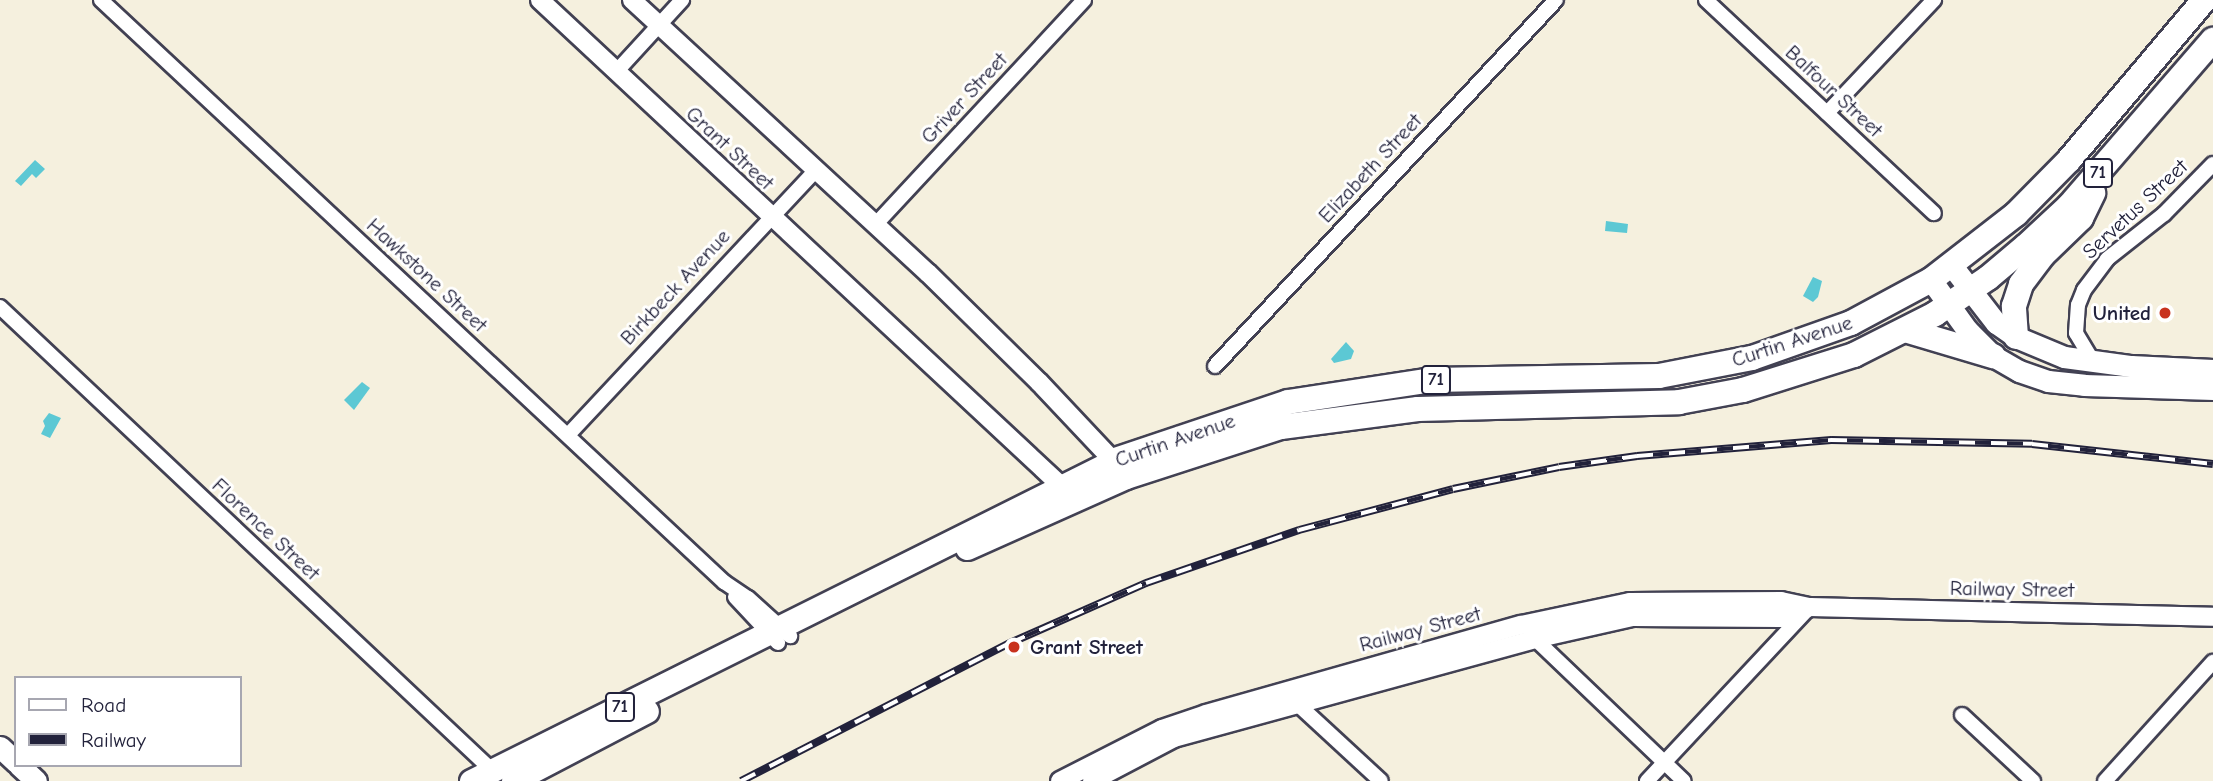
<!DOCTYPE html>
<html>
<head>
<meta charset="utf-8">
<style>
	body { margin:0 }
	#map { position:relative; width:2213px; height:781px; overflow:hidden; background:#f5f0de; font-family:"Comic Neue",sans-serif }
	div>[style] { position:absolute }
	.water>* { inset:0; background:#5cc8d4 }
	.roads { filter:drop-shadow(2px 0 #424153) drop-shadow(-2px 0 #424153) drop-shadow(0 2px #424153) drop-shadow(0 -2px #424153) }
	.minor>* { height:14px; margin:-7px; padding:0 7px; transform-origin:7px; border-radius:7px; background:#fff }
	.tertiary>* { height:18px; margin:-9px; padding:0 9px; transform-origin:9px; border-radius:9px; background:#fff }
	.secondary>* { height:21px; margin:-10.5px; padding:0 10.5px; transform-origin:10.5px; border-radius:10.5px; background:#fff }
	.primary>* { height:23px; margin:-11.5px; padding:0 11.5px; transform-origin:11.5px; border-radius:11.5px; background:#fff }
	.trunk>* { height:24px; margin:-12px; padding:0 12px; transform-origin:12px; border-radius:12px; background:#fff }
	.rail>* { height:8px; margin-top:-4px; transform-origin:0; background:repeating-linear-gradient(90deg,#fff 0 16px,#22223b 0 32px); box-sizing:border-box; border-block:2px solid #22223b }
	.dots>* { width:19px; height:19px; translate:-50% -50%; box-sizing:border-box; border:4px solid #fff; border-radius:50% }
	span { translate:-50% -50%; white-space:nowrap; text-align:center; line-height:1.15; -webkit-text-stroke:6px #fff; paint-order:stroke }
	.shield-label span { padding:2px 5px; background:#fff; border:2px solid; border-radius:5px; -webkit-text-stroke-width:0 }
	.shield-label { font-size:19px; color:#22223b; font-weight:700 }
	.street-label { font-size:21px; color:#22223b }
	.poi-label { font-size:21px; color:#22223b; font-weight:700 }
	.right { translate:-100% -50%; text-align:right }
	.left { translate:0 -50%; text-align:left }
	.legend { position:absolute; left:14px; top:676px; width:228px; height:91px; box-sizing:border-box; background:#fff; border:2px solid #a7a7b1; margin:0; padding:9px 12px; list-style:none; font-size:21px; color:#22223b }
	.legend li { display:flex; align-items:center; gap:14px; height:35px }
	.legend b { width:35px; border:2px solid #a7a7b1 }
</style>
</head>
<body>
<div id="map">
	<div class="water">
		<div style="clip-path:polygon(35px 160px,45px 169px,36px 178px,32px 174px,21px 186px,15px 181px)"></div>
		<div style="clip-path:polygon(1606px 221px,1628px 224px,1627px 233px,1605px 231px)"></div>
		<div style="clip-path:polygon(1813px 277px,1822px 281px,1818px 297px,1813px 302px,1803px 296px)"></div>
		<div style="clip-path:polygon(1346px 342px,1354px 351px,1351px 359px,1334px 363px,1331px 359px)"></div>
		<div style="clip-path:polygon(362px 382px,370px 388px,354px 410px,344px 400px)"></div>
		<div style="clip-path:polygon(49px 413px,61px 418px,50px 438px,41px 434px,45px 426px,43px 421px)"></div>
	</div>
	<div class="roads">
		<div class="minor">
			<div style="left:101px;top:0;width:853px;rotate:43.05deg"></div>
			<div style="left:724px;top:582px;width:29px;rotate:34deg"></div>
			<div style="left:748px;top:598px;width:57px;rotate:42.1deg"></div>
			<div style="left:1706px;top:0;width:312px;rotate:43.1deg"></div>
			<div style="left:616px;top:72px;width:98px;rotate:-47.5deg"></div>
			<div style="left:1827px;top:113px;width:156px;rotate:-46.6deg"></div>
			<div style="left:875px;top:225px;width:307px;rotate:-47.1deg"></div>
			<div style="left:0;top:307px;width:681px;rotate:43.28deg"></div>
			<div style="left:2094px;top:363px;width:35px;rotate:-121deg"></div>
			<div style="left:2076px;top:333px;width:28px;rotate:-86deg"></div>
			<div style="left:2078px;top:305px;width:16px;rotate:-68deg"></div>
			<div style="left:2084px;top:290px;width:39px;rotate:-53deg"></div>
			<div style="left:2107px;top:259px;width:73px;rotate:-38.3deg"></div>
			<div style="left:2164px;top:214px;width:70px;rotate:-45.6deg"></div>
			<div style="left:1215px;top:366px;width:500px;rotate:-47.03deg"></div>
			<div style="left:568px;top:435px;width:363px;rotate:-46.9deg"></div>
			<div style="left:735px;top:597px;width:63px;rotate:46.9deg"></div>
			<div style="left:1531px;top:635px;width:211px;rotate:43.7deg"></div>
			<div style="left:1291px;top:698px;width:122px;rotate:42.7deg"></div>
			<div style="left:1962px;top:715px;width:97px;rotate:42.9deg"></div>
			<div style="left:1647px;top:781px;width:237px;rotate:-46.9deg"></div>
			<div style="left:2105px;top:781px;width:161px;rotate:-47.8deg"></div>
		</div>
		<div class="tertiary">
			<div style="left:540px;top:0;width:725px;rotate:42.99deg"></div>
			<div style="left:632px;top:0;width:403px;rotate:42.7deg"></div>
			<div style="left:928px;top:273px;width:156px;rotate:44.5deg"></div>
			<div style="left:1039px;top:382px;width:121px;rotate:46.7deg"></div>
			<div style="left:1060px;top:781px;width:114px;rotate:-27deg"></div>
			<div style="left:1162px;top:729px;width:46px;rotate:-18.8deg"></div>
			<div style="left:1206px;top:714px;width:327px;rotate:-15.8deg"></div>
			<div style="left:1521px;top:625px;width:111px;rotate:-11.9deg"></div>
			<div style="left:1630px;top:602px;width:151px;rotate:-0.4deg"></div>
			<div style="left:1781px;top:601px;width:30px;rotate:12deg"></div>
			<div style="left:1810px;top:607px;width:403px;rotate:1.4deg"></div>
			<div style="left:1092px;top:781px;width:93px;rotate:-27.7deg"></div>
			<div style="left:1174px;top:738px;width:374px;rotate:-15.3deg"></div>
			<div style="left:1535px;top:639px;width:100px;rotate:-12.7deg"></div>
			<div style="left:1633px;top:617px;width:147px;rotate:0.4deg"></div>
			<div style="left:1780px;top:618px;width:32px;rotate:-20deg"></div>
		</div>
		<div class="secondary">
			<div style="left:1952px;top:266px;width:72px;rotate:52.3deg"></div>
			<div style="left:1996px;top:323px;width:24px;rotate:35deg"></div>
			<div style="left:2016px;top:337px;width:52px;rotate:22.6deg"></div>
			<div style="left:2064px;top:357px;width:68px;rotate:7.7deg"></div>
			<div style="left:2131px;top:366px;width:82px;rotate:2.8deg"></div>
			<div style="left:1931px;top:280px;width:62px;rotate:54.2deg"></div>
			<div style="left:1967px;top:330px;width:37px;rotate:45deg"></div>
			<div style="left:1993px;top:356px;width:30px;rotate:30deg"></div>
			<div style="left:2019px;top:371px;width:31px;rotate:19deg"></div>
			<div style="left:2048px;top:381px;width:36px;rotate:6deg"></div>
			<div style="left:2084px;top:385px;width:129px;rotate:1.8deg"></div>
			<div style="left:0;top:747px;width:22px;rotate:43deg"></div>
			<div style="left:19px;top:765px;width:23px;rotate:43deg"></div>
		</div>
		<div class="primary">
			<div style="left:967px;top:548px;width:174px;rotate:-24.1deg"></div>
			<div style="left:471px;top:781px;width:720px;rotate:-26.49deg"></div>
			<div style="left:513px;top:781px;width:151px;rotate:-27.6deg"></div>
		</div>
		<div class="trunk">
			<div style="left:1905px;top:330px;width:92px;rotate:16.5deg"></div>
			<div style="left:2016px;top:337px;width:31px;rotate:-94deg"></div>
			<div style="left:2014px;top:306px;width:23px;rotate:-72deg"></div>
			<div style="left:2021px;top:284px;width:36px;rotate:-53deg"></div>
			<div style="left:2043px;top:255px;width:53px;rotate:-44.2deg"></div>
			<div style="left:2081px;top:218px;width:28px;rotate:-64deg"></div>
			<div style="left:1115px;top:460px;width:182px;rotate:-18.5deg"></div>
			<div style="left:1288px;top:402px;width:145px;rotate:-8.7deg"></div>
			<div style="left:1431px;top:380px;width:228px;rotate:-1deg"></div>
			<div style="left:1659px;top:376px;width:95px;rotate:-11deg"></div>
			<div style="left:1752px;top:358px;width:105px;rotate:-19.5deg"></div>
			<div style="left:1851px;top:323px;width:91px;rotate:-28.3deg"></div>
			<div style="left:1931px;top:280px;width:108px;rotate:-37.8deg"></div>
			<div style="left:2016px;top:214px;width:76px;rotate:-45.5deg"></div>
			<div style="left:2069px;top:160px;width:209px;rotate:-49.8deg"></div>
			<div style="left:1126px;top:477px;width:163px;rotate:-17.9deg"></div>
			<div style="left:1281px;top:427px;width:138px;rotate:-7.5deg"></div>
			<div style="left:1418px;top:409px;width:261px;rotate:-1.5deg"></div>
			<div style="left:1679px;top:402px;width:65px;rotate:-10.6deg"></div>
			<div style="left:1743px;top:390px;width:116px;rotate:-17.5deg"></div>
			<div style="left:1854px;top:355px;width:91px;rotate:-26.8deg"></div>
			<div style="left:1935px;top:314px;width:64px;rotate:-34.2deg"></div>
			<div style="left:1988px;top:278px;width:50px;rotate:-40.1deg"></div>
			<div style="left:2026px;top:246px;width:59px;rotate:-42.9deg"></div>
			<div style="left:2069px;top:206px;width:220px;rotate:-49.1deg"></div>
		</div>
	</div>
	<div class="rail">
		<div style="left:741px;top:781px;width:302px;rotate:-27.2deg"></div>
		<div style="left:1010px;top:643px;width:149px;rotate:-23.8deg"></div>
		<div style="left:1146px;top:583px;width:162px;rotate:-19.1deg"></div>
		<div style="left:1299px;top:530px;width:159px;rotate:-14.9deg"></div>
		<div style="left:1453px;top:489px;width:108px;rotate:-11.7deg"></div>
		<div style="left:1559px;top:467px;width:79px;rotate:-8deg"></div>
		<div style="left:1637px;top:456px;width:195px;rotate:-4.7deg"></div>
		<div style="left:1831px;top:440px;width:201px;rotate:1.1deg"></div>
		<div style="left:2032px;top:444px;width:182px;rotate:6.3deg"></div>
	</div>
	<div class="dots">
		<div style="left:2165px;top:313px;background:#c8321e"></div>
		<div style="left:1014px;top:647px;background:#c8321e"></div>
	</div>
	<div class="shield-label">
		<span style="left:2098px;top:173px">71</span>
		<span style="left:1436px;top:380px">71</span>
		<span style="left:620px;top:707px">71</span>
	</div>
	<div class="street-label">
		<span style="left:1834px;top:91px;rotate:43deg">Balfour Street</span>
		<span style="left:964px;top:98px;rotate:-47deg">Griver Street</span>
		<span style="left:730px;top:148px;rotate:43deg">Grant Street</span>
		<span style="left:1370px;top:168px;rotate:-47deg">Elizabeth Street</span>
		<span style="left:2135px;top:209px;rotate:-43deg">Servetus Street</span>
		<span style="left:427px;top:275px;rotate:43deg">Hawkstone Street</span>
		<span style="left:675px;top:287px;rotate:-47deg">Birkbeck Avenue</span>
		<span style="left:1792px;top:341px;rotate:-18deg">Curtin Avenue</span>
		<span style="left:1175px;top:440px;rotate:-19deg">Curtin Avenue</span>
		<span style="left:266px;top:529px;rotate:43deg">Florence Street</span>
		<span style="left:2012px;top:589px;rotate:1deg">Railway Street</span>
		<span style="left:1420px;top:629px;rotate:-15deg">Railway Street</span>
	</div>
	<div class="poi-label">
		<span class="right" style="left:2151px;top:313px">United</span>
		<span class="left" style="left:1030px;top:647px">Grant Street</span>
	</div>
	<ul class="legend">
	<li><b style="height:9px;background:#fff"></b>Road</li>
	<li><b style="height:9px;background:#22223b"></b>Railway</li>
	</ul>
</div>
</body>
</html>
